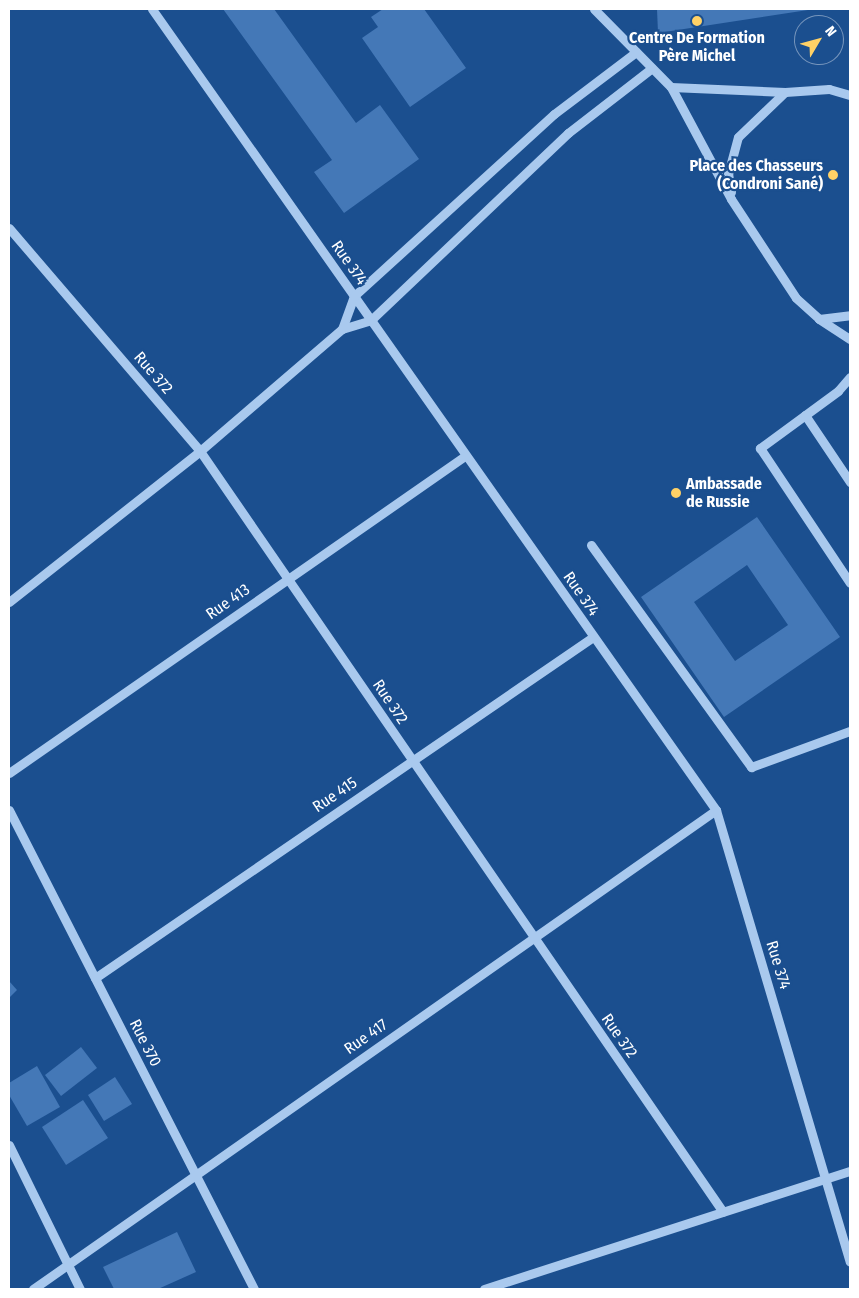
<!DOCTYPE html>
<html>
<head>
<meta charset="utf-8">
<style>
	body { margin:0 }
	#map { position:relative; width:859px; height:1298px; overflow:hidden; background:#1b4f8f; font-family:"Fira Sans Condensed",sans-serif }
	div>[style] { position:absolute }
	.building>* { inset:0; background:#4478b7 }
	.minor>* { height:9px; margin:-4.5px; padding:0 4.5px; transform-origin:4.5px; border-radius:4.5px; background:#a9c9ee }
	.dots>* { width:14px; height:14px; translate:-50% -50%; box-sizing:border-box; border:2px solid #1b4f8f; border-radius:50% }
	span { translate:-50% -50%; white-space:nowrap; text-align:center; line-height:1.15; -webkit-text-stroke:4.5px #1b4f8f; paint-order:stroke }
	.poi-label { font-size:16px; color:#fff; font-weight:700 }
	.right { translate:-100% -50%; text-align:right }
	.left { translate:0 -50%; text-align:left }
	.street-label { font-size:16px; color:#fff }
	.frame { position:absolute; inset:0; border:10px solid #fff; pointer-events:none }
	.north { position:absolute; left:794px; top:15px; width:50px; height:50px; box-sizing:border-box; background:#1b4f8f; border:1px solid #7695bc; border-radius:50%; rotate:53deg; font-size:14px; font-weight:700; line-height:20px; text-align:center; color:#fff }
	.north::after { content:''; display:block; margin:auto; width:18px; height:22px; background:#ffd166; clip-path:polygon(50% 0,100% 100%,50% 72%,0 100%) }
</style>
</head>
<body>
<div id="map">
	<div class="building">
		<div style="clip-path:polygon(223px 9px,274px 9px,356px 123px,380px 105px,419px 159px,344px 213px,314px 172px,332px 160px)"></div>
		<div style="clip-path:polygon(383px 9px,424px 9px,466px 68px,410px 107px,362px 38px,378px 27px,371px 17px)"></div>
		<div style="clip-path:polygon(657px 9px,808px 9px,808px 10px,658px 33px)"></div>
		<div style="clip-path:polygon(evenodd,757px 517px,840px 637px,724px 717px,641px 597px,757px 517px,747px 565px,788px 625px,735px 661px,694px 602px,747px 565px)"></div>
		<div style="clip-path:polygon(9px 981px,17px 990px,9px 998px)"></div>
		<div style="clip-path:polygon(81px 1047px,97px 1068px,61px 1096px,45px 1075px)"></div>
		<div style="clip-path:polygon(37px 1066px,60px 1107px,27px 1126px,9px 1095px,9px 1083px)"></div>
		<div style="clip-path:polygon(115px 1077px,132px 1104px,104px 1121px,88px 1095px)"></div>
		<div style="clip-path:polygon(83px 1100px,108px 1138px,66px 1165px,42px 1127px)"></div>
		<div style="clip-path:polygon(177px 1232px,196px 1272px,158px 1289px,114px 1289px,103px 1267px)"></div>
	</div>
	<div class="minor">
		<div style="left:152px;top:9px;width:980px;rotate:54.85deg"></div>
		<div style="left:716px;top:810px;width:471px;rotate:73.5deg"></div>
		<div style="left:594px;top:9px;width:110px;rotate:45.4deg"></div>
		<div style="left:671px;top:87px;width:127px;rotate:61.8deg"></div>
		<div style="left:731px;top:199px;width:118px;rotate:56.7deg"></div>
		<div style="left:796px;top:298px;width:31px;rotate:42deg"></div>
		<div style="left:819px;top:319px;width:37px;rotate:33deg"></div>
		<div style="left:671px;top:87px;width:114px;rotate:2.5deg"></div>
		<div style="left:785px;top:92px;width:44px;rotate:-3.9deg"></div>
		<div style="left:829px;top:89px;width:22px;rotate:16deg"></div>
		<div style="left:731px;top:192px;width:18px;rotate:-99deg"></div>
		<div style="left:728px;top:174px;width:38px;rotate:-75deg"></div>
		<div style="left:738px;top:137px;width:65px;rotate:-43.8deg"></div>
		<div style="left:9px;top:228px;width:294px;rotate:49.4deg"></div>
		<div style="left:200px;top:451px;width:923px;rotate:55.5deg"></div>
		<div style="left:819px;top:319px;width:31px;rotate:-7deg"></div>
		<div style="left:342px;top:329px;width:35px;rotate:-70deg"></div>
		<div style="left:354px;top:296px;width:270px;rotate:-42.3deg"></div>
		<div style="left:554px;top:114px;width:103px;rotate:-37.1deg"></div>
		<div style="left:850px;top:377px;width:18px;rotate:131deg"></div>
		<div style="left:838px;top:391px;width:97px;rotate:143.8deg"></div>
		<div style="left:760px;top:448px;width:162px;rotate:56.3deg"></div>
		<div style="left:805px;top:415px;width:81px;rotate:56.1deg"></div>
		<div style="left:591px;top:545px;width:274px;rotate:54.2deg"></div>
		<div style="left:751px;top:767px;width:105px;rotate:-20deg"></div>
		<div style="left:9px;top:602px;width:243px;rotate:-38.3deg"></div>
		<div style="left:200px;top:451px;width:187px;rotate:-40.7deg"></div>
		<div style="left:342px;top:329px;width:30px;rotate:-17deg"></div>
		<div style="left:371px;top:320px;width:272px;rotate:-43.5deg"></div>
		<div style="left:568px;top:133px;width:106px;rotate:-37.7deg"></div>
		<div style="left:9px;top:773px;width:555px;rotate:-34.81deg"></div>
		<div style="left:9px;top:810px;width:538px;rotate:62.91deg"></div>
		<div style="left:95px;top:978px;width:604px;rotate:-34.4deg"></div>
		<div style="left:9px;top:1145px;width:161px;rotate:63.8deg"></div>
		<div style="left:33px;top:1289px;width:834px;rotate:-35.04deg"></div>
		<div style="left:484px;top:1289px;width:385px;rotate:-17.9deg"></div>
	</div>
	<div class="dots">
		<div style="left:697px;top:21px;background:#ffd166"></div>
		<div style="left:833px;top:175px;background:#ffd166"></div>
		<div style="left:676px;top:493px;background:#ffd166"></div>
	</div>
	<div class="poi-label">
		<span style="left:697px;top:47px">Centre De Formation<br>Père Michel</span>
		<span class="right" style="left:823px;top:175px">Place des Chasseurs<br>(Condroni Sané)</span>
		<span class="left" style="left:686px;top:493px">Ambassade<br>de Russie</span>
	</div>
	<div class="street-label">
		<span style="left:349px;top:263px;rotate:55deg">Rue 374</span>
		<span style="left:153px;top:373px;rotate:49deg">Rue 372</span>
		<span style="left:581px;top:594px;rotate:55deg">Rue 374</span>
		<span style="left:228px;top:602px;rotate:-35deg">Rue 413</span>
		<span style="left:390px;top:702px;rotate:56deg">Rue 372</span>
		<span style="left:335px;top:795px;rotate:-34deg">Rue 415</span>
		<span style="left:778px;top:965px;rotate:73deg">Rue 374</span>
		<span style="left:619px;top:1036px;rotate:55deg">Rue 372</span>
		<span style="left:366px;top:1037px;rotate:-35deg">Rue 417</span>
		<span style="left:145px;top:1043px;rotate:63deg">Rue 370</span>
	</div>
	<div class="frame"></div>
	<div class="north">N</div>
</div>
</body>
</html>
